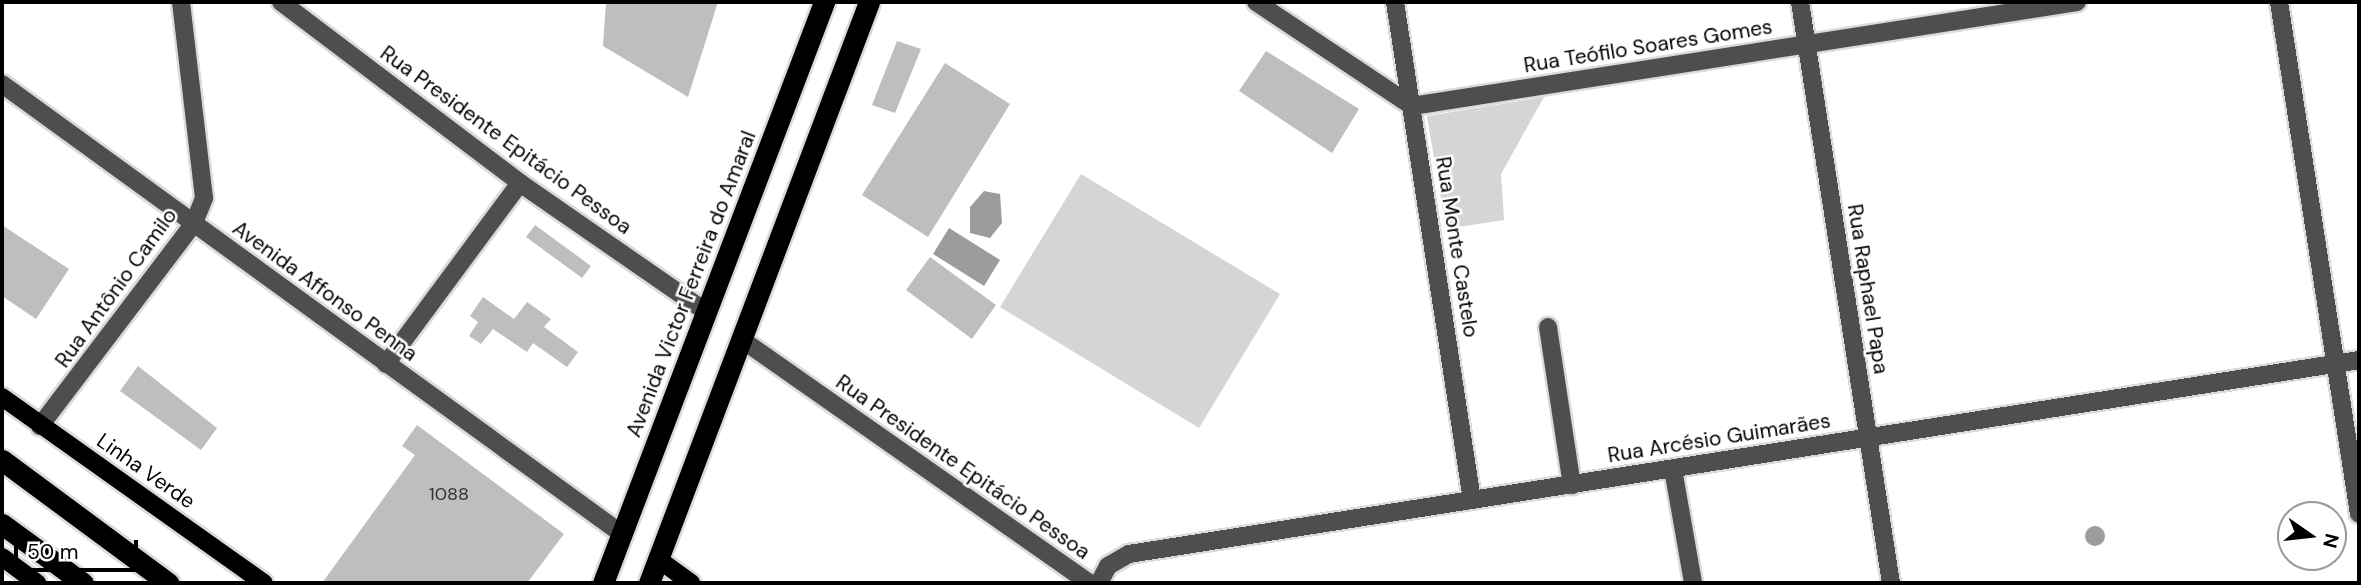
<!DOCTYPE html>
<html>
<head>
<meta charset="utf-8">
<style>
	body { margin:0 }
	#map { position:relative; width:2361px; height:585px; overflow:hidden; background:#fff; font-family:"DM Sans",sans-serif }
	div>[style] { position:absolute }
	.green>* { inset:0; background:#d5d5d5 }
	.water>* { inset:0; background:#9c9c9c }
	.round { border-radius:50% }
	.building>* { inset:0; background:#bebebe }
	.roads { filter:drop-shadow(2px 0 #dbdbdb) drop-shadow(-2px 0 #dbdbdb) drop-shadow(0 2px #dbdbdb) drop-shadow(0 -2px #dbdbdb) }
	.minor>* { height:18px; margin:-9px; padding:0 9px; transform-origin:9px; border-radius:9px; background:#4e4e4e }
	.major>* { height:18px; margin:-9px; padding:0 9px; transform-origin:9px; border-radius:9px; background:#000 }
	.highway>* { height:21px; margin:-10.5px; padding:0 10.5px; transform-origin:10.5px; border-radius:10.5px; background:#000 }
	span { translate:-50% -50%; white-space:nowrap; text-align:center; line-height:1.15; -webkit-text-stroke:5px #fff; paint-order:stroke }
	.number-label { font-size:18px; color:#303030 }
	.number-label span { -webkit-text-stroke-width:0 }
	.street-label { font-size:21px; color:#000 }
	.frame { position:absolute; inset:0; border:4px solid #000; pointer-events:none }
	.north { position:absolute; left:2277px; top:501px; width:70px; height:70px; box-sizing:border-box; background:#fff; border:2px solid #999; border-radius:50%; rotate:104deg; font-size:19px; font-weight:700; line-height:28px; text-align:center; color:#000 }
	.north::after { content:''; display:block; margin:auto; width:24px; height:32px; background:#000; clip-path:polygon(50% 0,100% 100%,50% 72%,0 100%) }
	.scale { position:absolute; left:14px; top:540px; width:124px; height:32px; box-sizing:border-box; border:4px solid #000; border-top:0; padding-left:9px; font-size:21px; line-height:24px; white-space:nowrap; color:#000; -webkit-text-stroke:5px #fff; paint-order:stroke }
</style>
</head>
<body>
<div id="map">
	<div class="green">
		<div style="clip-path:polygon(1544px 97px,1501px 174px,1504px 220px,1446px 229px,1427px 116px)"></div>
		<div style="clip-path:polygon(1081px 174px,1280px 294px,1199px 428px,1000px 307px)"></div>
	</div>
	<div class="water">
		<div style="clip-path:polygon(984px 191px,1000px 194px,1002px 223px,990px 238px,970px 233px,970px 207px)"></div>
		<div style="clip-path:polygon(949px 228px,1000px 260px,984px 286px,933px 254px)"></div>
		<div class="round" style="left:2085px;top:526px;width:20px;height:20px"></div>
	</div>
	<div class="building">
		<div style="clip-path:polygon(606px 2px,718px 2px,688px 97px,603px 46px)"></div>
		<div style="clip-path:polygon(897px 41px,921px 49px,895px 113px,872px 105px)"></div>
		<div style="clip-path:polygon(1266px 51px,1359px 109px,1332px 153px,1239px 91px)"></div>
		<div style="clip-path:polygon(945px 63px,1010px 104px,928px 237px,862px 195px)"></div>
		<div style="clip-path:polygon(2px 225px,69px 269px,36px 319px,2px 296px)"></div>
		<div style="clip-path:polygon(535px 225px,591px 266px,582px 278px,526px 237px)"></div>
		<div style="clip-path:polygon(930px 257px,996px 305px,972px 339px,906px 290px)"></div>
		<div style="clip-path:polygon(483px 297px,514px 319px,527px 302px,551px 319px,544px 327px,578px 352px,567px 367px,533px 343px,527px 352px,493px 329px,481px 344px,469px 336px,478px 322px,470px 316px)"></div>
		<div style="clip-path:polygon(138px 366px,217px 428px,201px 450px,120px 391px)"></div>
		<div style="clip-path:polygon(417px 425px,564px 534px,527px 583px,322px 583px,415px 455px,402px 446px)"></div>
	</div>
	<div class="roads">
		<div class="minor">
			<div style="left:281px;top:2px;width:300px;rotate:37.1deg"></div>
			<div style="left:520px;top:183px;width:226px;rotate:34.7deg"></div>
			<div style="left:1256px;top:2px;width:187px;rotate:33.7deg"></div>
			<div style="left:1412px;top:106px;width:673px;rotate:-8.89deg"></div>
			<div style="left:1395px;top:2px;width:504px;rotate:81.21deg"></div>
			<div style="left:1800px;top:2px;width:588px;rotate:81.1deg"></div>
			<div style="left:2279px;top:2px;width:518px;rotate:81.12deg"></div>
			<div style="left:2px;top:84px;width:766px;rotate:35.97deg"></div>
			<div style="left:1548px;top:327px;width:160px;rotate:81.4deg"></div>
			<div style="left:741px;top:339px;width:425px;rotate:35deg"></div>
			<div style="left:386px;top:364px;width:225px;rotate:-53.5deg"></div>
			<div style="left:40px;top:426px;width:255px;rotate:-52.8deg"></div>
			<div style="left:194px;top:223px;width:27px;rotate:-68deg"></div>
			<div style="left:204px;top:198px;width:197px;rotate:-96.7deg"></div>
			<div style="left:1673px;top:469px;width:116px;rotate:80deg"></div>
			<div style="left:1099px;top:583px;width:19px;rotate:-62deg"></div>
			<div style="left:1108px;top:566px;width:24px;rotate:-30deg"></div>
			<div style="left:1129px;top:554px;width:1245px;rotate:-8.96deg"></div>
		</div>
		<div class="major">
			<div style="left:2px;top:397px;width:321px;rotate:35.4deg"></div>
			<div style="left:2px;top:557px;width:44px;rotate:36.6deg"></div>
			<div style="left:658px;top:559px;width:41px;rotate:36deg"></div>
		</div>
		<div class="highway">
			<div style="left:2px;top:460px;width:207px;rotate:36.5deg"></div>
			<div style="left:2px;top:524px;width:100px;rotate:36.1deg"></div>
			<div style="left:603px;top:583px;width:622px;rotate:-69.17deg"></div>
			<div style="left:649px;top:583px;width:621px;rotate:-69.26deg"></div>
		</div>
	</div>
	<div class="number-label">
		<span style="left:449px;top:494px">1088</span>
	</div>
	<div class="street-label">
		<span style="left:1648px;top:46px;rotate:-9deg">Rua Teófilo Soares Gomes</span>
		<span style="left:506px;top:140px;rotate:36deg">Rua Presidente Epitácio Pessoa</span>
		<span style="left:1457px;top:247px;rotate:81deg">Rua Monte Castelo</span>
		<span style="left:691px;top:284px;rotate:-69deg">Avenida Victor Ferreira do Amaral</span>
		<span style="left:116px;top:288px;rotate:-54deg">Rua Antônio Camilo</span>
		<span style="left:1868px;top:289px;rotate:81deg">Rua Raphael Papa</span>
		<span style="left:325px;top:291px;rotate:36deg">Avenida Affonso Penna</span>
		<span style="left:1719px;top:438px;rotate:-9deg">Rua Arcésio Guimarães</span>
		<span style="left:963px;top:467px;rotate:35deg">Rua Presidente Epitácio Pessoa</span>
		<span style="left:146px;top:471px;rotate:35deg">Linha Verde</span>
	</div>
	<div class="frame"></div>
	<div class="north">N</div>
	<div class="scale">50 m</div>
</div>
</body>
</html>
